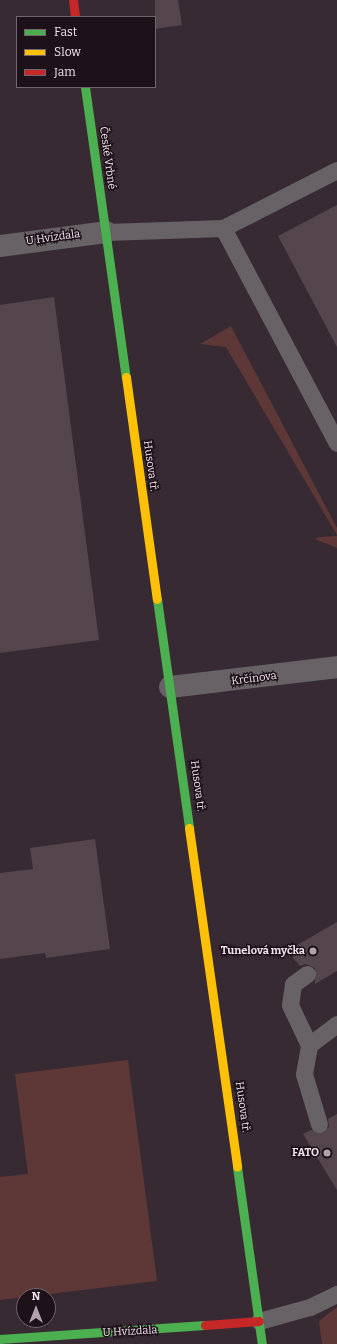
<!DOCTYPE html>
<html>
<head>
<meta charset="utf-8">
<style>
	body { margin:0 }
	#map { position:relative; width:337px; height:1344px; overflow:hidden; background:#372a33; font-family:Bitter,serif }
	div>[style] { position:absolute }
	.green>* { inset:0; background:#5d3836 }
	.building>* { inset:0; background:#55464d }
	.lane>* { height:17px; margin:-8.5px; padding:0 8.5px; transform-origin:8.5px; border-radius:8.5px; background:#676266 }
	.street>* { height:22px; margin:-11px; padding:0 11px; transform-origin:11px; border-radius:11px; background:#676266 }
	.fast>* { height:9px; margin:-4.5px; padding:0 4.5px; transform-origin:4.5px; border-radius:4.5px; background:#4caf50 }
	.slow>* { height:9px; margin:-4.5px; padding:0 4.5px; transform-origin:4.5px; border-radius:4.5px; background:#ffc107 }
	.jam>* { height:9px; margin:-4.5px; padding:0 4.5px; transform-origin:4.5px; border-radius:4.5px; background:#c62828 }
	.dots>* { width:11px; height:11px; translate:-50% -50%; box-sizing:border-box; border:2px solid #1d1219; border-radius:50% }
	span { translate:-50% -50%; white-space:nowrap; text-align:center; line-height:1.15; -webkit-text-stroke:3px #1d1219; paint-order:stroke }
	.street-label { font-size:11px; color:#f2e2eb }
	.poi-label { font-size:11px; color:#f2e2eb; font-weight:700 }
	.right { translate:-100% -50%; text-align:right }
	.legend { position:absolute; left:16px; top:16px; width:140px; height:72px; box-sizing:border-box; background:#1d1219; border:1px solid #72656d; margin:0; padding:5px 7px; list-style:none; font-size:12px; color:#f2e2eb }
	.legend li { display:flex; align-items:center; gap:8px; height:20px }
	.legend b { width:20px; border:1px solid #72656d }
	.north { position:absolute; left:16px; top:1288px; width:40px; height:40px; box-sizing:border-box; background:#1d1219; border:1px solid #72656d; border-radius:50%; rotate:0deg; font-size:11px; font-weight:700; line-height:16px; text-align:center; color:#f2e2eb }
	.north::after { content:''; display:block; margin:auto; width:14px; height:18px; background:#b1a2ab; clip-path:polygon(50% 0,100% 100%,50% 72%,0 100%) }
</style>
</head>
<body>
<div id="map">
	<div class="green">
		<div style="clip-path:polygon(231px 326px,337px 528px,337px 535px,226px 347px,200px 344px)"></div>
		<div style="clip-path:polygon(337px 536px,337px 548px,315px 539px,319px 537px)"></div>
		<div style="clip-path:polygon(128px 1060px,157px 1281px,0 1300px,0 1177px,28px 1174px,15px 1074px)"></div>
		<div style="clip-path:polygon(337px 1307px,337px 1344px,322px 1344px,319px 1321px)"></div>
	</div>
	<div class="building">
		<div style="clip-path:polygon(155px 0,178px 0,182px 25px,155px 29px)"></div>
		<div style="clip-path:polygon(337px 205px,337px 347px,278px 236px)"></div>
		<div style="clip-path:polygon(54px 297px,99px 640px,0 653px,0 305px)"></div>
		<div style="clip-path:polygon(95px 839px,110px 949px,46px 958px,45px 953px,0 959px,0 873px,33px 869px,30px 848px)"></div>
		<div style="clip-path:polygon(337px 922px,337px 971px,315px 984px,315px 968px,306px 964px,300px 966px,287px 951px)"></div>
		<div style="clip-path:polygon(337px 1114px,337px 1190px,303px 1134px,311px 1130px,322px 1133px,329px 1127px,328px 1119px)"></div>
	</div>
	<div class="lane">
		<div style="left:223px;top:228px;width:128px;rotate:-27deg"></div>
		<div style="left:106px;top:232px;width:117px;rotate:-2deg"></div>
		<div style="left:223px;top:228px;width:243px;rotate:62.1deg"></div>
		<div style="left:307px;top:974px;width:17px;rotate:144deg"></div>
		<div style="left:293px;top:984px;width:21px;rotate:98deg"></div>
		<div style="left:290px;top:1005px;width:44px;rotate:64.6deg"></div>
		<div style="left:319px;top:1124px;width:52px;rotate:-106.7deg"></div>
		<div style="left:304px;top:1074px;width:29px;rotate:-80deg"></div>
		<div style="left:309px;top:1045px;width:35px;rotate:-37deg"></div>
		<div style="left:259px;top:1321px;width:53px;rotate:-15.4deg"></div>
		<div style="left:310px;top:1307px;width:30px;rotate:-26deg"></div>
	</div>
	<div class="street">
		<div style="left:0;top:246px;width:107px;rotate:-7.5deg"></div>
		<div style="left:170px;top:687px;width:168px;rotate:-6.8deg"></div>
	</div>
	<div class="fast">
		<div style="left:85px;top:87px;width:293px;rotate:82deg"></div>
		<div style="left:157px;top:599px;width:231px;rotate:82deg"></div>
		<div style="left:237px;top:1167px;width:179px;rotate:82deg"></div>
		<div style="left:0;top:1339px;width:205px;rotate:-3.9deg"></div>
	</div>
	<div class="slow">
		<div style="left:126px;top:377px;width:224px;rotate:82.1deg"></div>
		<div style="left:189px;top:828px;width:342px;rotate:81.9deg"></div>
	</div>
	<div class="jam">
		<div style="left:73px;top:0;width:17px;rotate:83deg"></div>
		<div style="left:205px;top:1325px;width:54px;rotate:-4.2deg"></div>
	</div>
	<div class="dots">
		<div style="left:313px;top:951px;background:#b1a2ab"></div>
		<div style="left:327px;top:1153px;background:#b1a2ab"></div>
	</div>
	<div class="street-label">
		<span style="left:107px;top:158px;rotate:82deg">České Vrbné</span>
		<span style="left:53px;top:238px;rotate:-8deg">U Hvízdala</span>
		<span style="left:150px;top:466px;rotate:82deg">Husova tř.</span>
		<span style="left:254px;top:679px;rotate:-7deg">Krčínova</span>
		<span style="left:197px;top:786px;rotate:82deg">Husova tř.</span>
		<span style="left:242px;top:1107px;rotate:82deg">Husova tř.</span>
		<span style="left:130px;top:1332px;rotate:-3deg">U Hvízdala</span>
	</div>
	<div class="poi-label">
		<span class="right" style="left:305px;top:951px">Tunelová myčka</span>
		<span class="right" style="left:319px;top:1153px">FATO</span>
	</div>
	<ul class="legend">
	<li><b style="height:5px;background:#4caf50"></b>Fast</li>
	<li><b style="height:5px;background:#ffc107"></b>Slow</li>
	<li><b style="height:5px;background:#c62828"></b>Jam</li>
	</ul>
	<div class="north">N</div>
</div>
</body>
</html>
